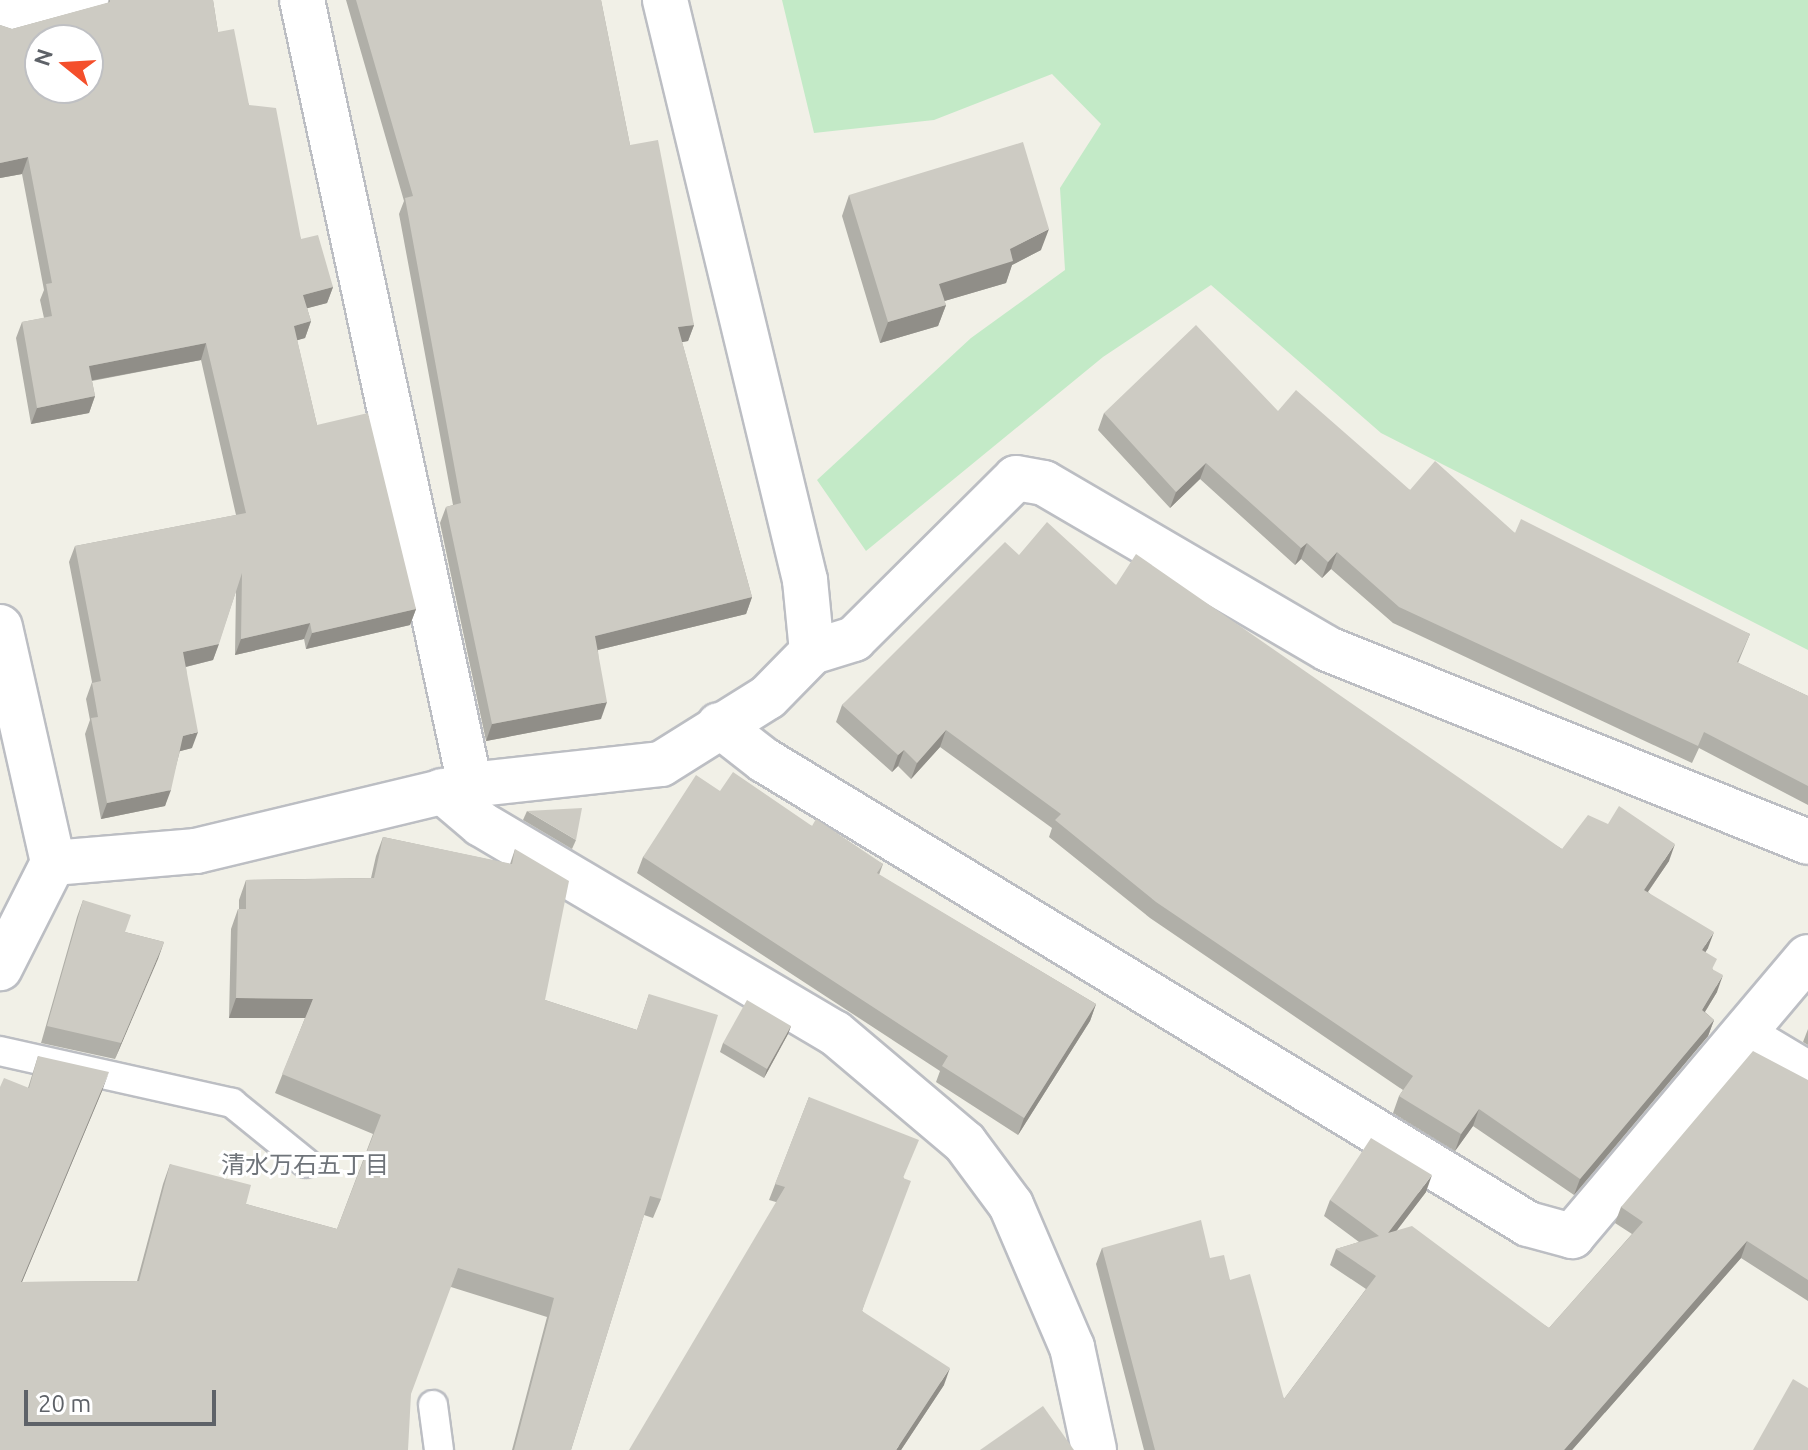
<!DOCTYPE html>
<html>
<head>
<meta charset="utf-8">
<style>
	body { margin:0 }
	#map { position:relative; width:1808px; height:1450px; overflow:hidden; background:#f1f0e7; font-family:Ubuntu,"Noto Sans JP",sans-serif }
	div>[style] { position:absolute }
	.green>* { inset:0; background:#c3eac7 }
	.roads { filter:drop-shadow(2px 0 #bcbec3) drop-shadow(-2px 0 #bcbec3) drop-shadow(0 2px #bcbec3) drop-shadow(0 -2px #bcbec3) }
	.service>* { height:28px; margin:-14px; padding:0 14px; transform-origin:14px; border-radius:14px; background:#fff }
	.minor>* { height:44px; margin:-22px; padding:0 22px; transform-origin:22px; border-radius:22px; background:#fff }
	.wall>* { inset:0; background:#b0afa8 }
	.shaded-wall>* { inset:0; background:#908e88 }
	.building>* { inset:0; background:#cdcbc3 }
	span { translate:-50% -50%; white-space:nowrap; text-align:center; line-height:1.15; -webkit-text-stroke:6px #fff; paint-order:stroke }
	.neighbourhood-label { font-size:24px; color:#6f747a }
	.north { position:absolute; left:24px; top:24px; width:80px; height:80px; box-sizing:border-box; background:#fff; border:2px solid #bfc0c3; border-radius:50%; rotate:288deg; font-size:22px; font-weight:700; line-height:32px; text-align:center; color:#5e6268 }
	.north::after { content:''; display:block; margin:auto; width:28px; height:36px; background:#f44f2b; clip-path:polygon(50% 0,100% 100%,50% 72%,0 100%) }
	.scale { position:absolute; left:24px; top:1390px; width:192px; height:36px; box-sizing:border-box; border:4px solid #5e6268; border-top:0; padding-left:10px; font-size:24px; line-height:28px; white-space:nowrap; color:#5e6268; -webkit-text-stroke:6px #fff; paint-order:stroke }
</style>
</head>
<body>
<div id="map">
	<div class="green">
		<div style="clip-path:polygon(782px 0,1808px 0,1808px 650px,1381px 433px,1211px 285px,1103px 357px,866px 551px,817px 480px,971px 338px,1065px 270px,1060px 188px,1101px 124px,1052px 74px,934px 120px,814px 133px)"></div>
	</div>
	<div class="roads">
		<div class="service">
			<div style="left:0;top:1051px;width:238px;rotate:12.6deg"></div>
			<div style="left:232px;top:1103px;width:95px;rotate:39deg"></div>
			<div style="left:433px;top:1405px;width:45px;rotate:82.4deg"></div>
		</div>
		<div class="minor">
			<div style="left:302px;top:0;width:803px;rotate:77.92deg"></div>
			<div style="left:665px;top:0;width:597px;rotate:76.43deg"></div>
			<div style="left:805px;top:580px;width:72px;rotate:84.4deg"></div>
			<div style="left:0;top:21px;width:89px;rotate:-13.6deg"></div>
			<div style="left:0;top:627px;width:242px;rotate:77.3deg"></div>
			<div style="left:53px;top:863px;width:118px;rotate:116.8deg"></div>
			<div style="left:719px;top:725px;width:57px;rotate:37.9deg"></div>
			<div style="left:764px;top:760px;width:894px;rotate:31.27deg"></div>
			<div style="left:1528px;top:1224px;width:46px;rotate:15.3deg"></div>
			<div style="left:1572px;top:1236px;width:365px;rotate:-49.8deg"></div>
			<div style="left:442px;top:791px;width:51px;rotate:40.2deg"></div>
			<div style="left:481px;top:824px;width:411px;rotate:30.6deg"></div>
			<div style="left:835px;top:1033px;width:170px;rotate:40.2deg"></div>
			<div style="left:965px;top:1143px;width:77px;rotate:53.4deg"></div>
			<div style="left:1011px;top:1205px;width:155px;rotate:66.8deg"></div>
			<div style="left:1072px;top:1347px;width:105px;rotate:77.9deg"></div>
			<div style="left:53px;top:863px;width:144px;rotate:-4.8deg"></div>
			<div style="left:196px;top:851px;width:282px;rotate:-13.5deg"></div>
			<div style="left:470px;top:785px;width:192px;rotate:-6.3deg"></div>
			<div style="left:661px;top:764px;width:126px;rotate:-32.1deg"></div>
			<div style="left:768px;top:697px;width:63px;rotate:-45.6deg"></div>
			<div style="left:812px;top:652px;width:44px;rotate:-17.2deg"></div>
			<div style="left:854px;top:639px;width:228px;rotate:-44.8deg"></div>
			<div style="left:1016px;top:478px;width:28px;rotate:10deg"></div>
			<div style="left:1044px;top:483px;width:329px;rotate:30.3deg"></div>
			<div style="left:1328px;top:649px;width:517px;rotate:21.9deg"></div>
			<div style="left:1743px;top:1035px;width:76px;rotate:31deg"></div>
		</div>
	</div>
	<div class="wall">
		<div style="clip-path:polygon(109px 0,213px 0,218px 32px,249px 105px,301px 239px,333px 287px,327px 303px,307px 308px,311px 321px,305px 338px,297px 340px,317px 425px,416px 609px,410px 625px,306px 649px,304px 639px,235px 655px,236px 591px,213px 660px,186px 667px,192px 748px,180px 751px,165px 806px,101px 819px,85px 734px,90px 720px,86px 699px,92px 682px,69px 562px,75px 546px,236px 515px,201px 360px,92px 381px,95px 396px,89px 413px,31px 424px,16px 338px,22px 322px,44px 318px,40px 300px,44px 290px,22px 174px,0 178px,0 25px,12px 29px,108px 3px)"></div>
		<div style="clip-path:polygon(346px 0,601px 0,630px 145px,694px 325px,688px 341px,682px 342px,752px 597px,746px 614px,598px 650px,601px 719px,486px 741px,440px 523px,446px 507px,453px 505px,399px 214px,404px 201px)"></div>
		<div style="clip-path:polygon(849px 195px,1041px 250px,1012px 265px,1006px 283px,944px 301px,946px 305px,938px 326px,880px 343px,842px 216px)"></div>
		<div style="clip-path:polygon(1278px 411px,1410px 490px,1515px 533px,1750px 634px,1738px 663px,1808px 696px,1808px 805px,1699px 748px,1692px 763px,1393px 623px,1331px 569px,1322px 578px,1301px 559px,1295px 565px,1200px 479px,1170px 508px,1098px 430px,1104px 413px)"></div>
		<div style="clip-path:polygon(1019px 555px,1116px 585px,1562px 849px,1669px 861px,1648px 892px,1708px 948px,1705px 952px,1713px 970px,1717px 992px,1705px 1012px,1714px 1020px,1708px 1036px,1574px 1195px,1473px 1126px,1455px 1151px,1393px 1113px,1399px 1096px,1403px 1090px,1150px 918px,1049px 837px,1052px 828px,940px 747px,911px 779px,898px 766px,892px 772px,836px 722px,842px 705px)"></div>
		<div style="clip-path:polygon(720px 791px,812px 826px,883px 864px,879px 875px,1096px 1004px,1090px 1021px,1018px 1135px,936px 1082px,940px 1071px,637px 873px,643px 857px)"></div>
		<div style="clip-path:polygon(527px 811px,576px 840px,572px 849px,523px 820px)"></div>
		<div style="clip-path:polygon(383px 837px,510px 864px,515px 849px,545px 1000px,637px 1030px,649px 994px,661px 1199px,653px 1218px,644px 1215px,571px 1450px,512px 1450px,547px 1317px,451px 1287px,0 1450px,28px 1088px,38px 1056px,102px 1091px,22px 1282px,137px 1281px,163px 1184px,170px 1164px,246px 1204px,337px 1229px,373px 1134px,275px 1093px,305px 1018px,229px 1018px,231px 929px,238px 909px,239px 909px,239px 900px,246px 880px,371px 878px,376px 856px)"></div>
		<div style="clip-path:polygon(83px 900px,125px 932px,164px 942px,115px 1059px,41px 1043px,77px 917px)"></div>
		<div style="clip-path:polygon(791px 1026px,788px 1034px,764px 1078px,720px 1052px,723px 1043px)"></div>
		<div style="clip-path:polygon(1808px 1029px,1808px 1045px,1803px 1042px)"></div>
		<div style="clip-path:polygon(1808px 1080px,1808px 1301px,1741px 1258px,1572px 1450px,1144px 1450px,1096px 1264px,1102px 1248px,1210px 1258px,1230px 1280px,1284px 1399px,1366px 1289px,1330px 1265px,1336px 1249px,1359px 1242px,1324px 1216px,1330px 1200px,1426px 1192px,1396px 1231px,1549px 1328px,1632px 1234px,1615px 1223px,1621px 1207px)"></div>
		<div style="clip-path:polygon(809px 1097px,904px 1178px,862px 1311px,944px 1385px,901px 1450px,776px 1202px,769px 1200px)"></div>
	</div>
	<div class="shaded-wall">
		<div style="clip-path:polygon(28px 157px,22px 174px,0 178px,0 163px)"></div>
		<div style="clip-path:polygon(1049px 229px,1041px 250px,1012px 265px,1006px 283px,931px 305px,939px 284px)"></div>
		<div style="clip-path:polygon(333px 287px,327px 303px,297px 311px,303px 295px)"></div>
		<div style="clip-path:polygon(946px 305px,938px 326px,880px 343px,888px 322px)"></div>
		<div style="clip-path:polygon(311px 321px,305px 338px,288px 343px,294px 326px)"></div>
		<div style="clip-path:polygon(694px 325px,688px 341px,672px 344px,678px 327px)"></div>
		<div style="clip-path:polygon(206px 343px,201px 360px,83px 382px,89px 366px)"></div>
		<div style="clip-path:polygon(95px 396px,89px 413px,31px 424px,37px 408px)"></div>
		<div style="clip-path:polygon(1206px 463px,1200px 479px,1170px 508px,1176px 492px)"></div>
		<div style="clip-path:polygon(1307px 543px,1301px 559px,1295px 565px,1301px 548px)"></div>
		<div style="clip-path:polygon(1337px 552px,1331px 569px,1322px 578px,1328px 562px)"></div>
		<div style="clip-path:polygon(752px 597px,746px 614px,589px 652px,595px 636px)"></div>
		<div style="clip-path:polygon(416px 609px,410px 625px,306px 649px,312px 633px)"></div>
		<div style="clip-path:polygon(310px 623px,304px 639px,235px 655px,241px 639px)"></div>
		<div style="clip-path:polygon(219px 644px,213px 660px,177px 669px,183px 652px)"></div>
		<div style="clip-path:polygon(607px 702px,601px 719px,486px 741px,492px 724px)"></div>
		<div style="clip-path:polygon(946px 730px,940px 747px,911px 779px,917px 763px)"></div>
		<div style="clip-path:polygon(198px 732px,192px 748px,177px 752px,183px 736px)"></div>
		<div style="clip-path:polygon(904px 750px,898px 766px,892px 772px,898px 755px)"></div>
		<div style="clip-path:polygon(171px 790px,165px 806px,101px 819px,107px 803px)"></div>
		<div style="clip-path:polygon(1675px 844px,1669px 861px,1638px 906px,1644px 890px)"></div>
		<div style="clip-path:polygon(1714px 932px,1708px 948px,1696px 967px,1702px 950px)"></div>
		<div style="clip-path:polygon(164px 942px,158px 959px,115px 1059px,121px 1043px)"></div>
		<div style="clip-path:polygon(1723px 975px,1717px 992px,1696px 1026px,1702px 1010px)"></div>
		<div style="clip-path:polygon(236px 998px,313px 999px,306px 1018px,229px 1018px)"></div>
		<div style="clip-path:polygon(1096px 1004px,1090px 1021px,1018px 1135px,1024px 1118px)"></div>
		<div style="clip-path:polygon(1714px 1020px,1708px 1036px,1574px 1195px,1580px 1179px)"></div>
		<div style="clip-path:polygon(791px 1026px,788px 1034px,764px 1078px,767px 1069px)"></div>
		<div style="clip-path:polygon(109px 1072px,102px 1091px,14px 1301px,21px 1282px)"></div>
		<div style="clip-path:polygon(1479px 1109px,1473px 1126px,1455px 1151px,1461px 1134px)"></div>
		<div style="clip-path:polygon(1432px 1175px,1426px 1192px,1382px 1250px,1388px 1233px)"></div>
		<div style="clip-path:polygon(1747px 1241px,1741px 1258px,1572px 1450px,1564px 1450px)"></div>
		<div style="clip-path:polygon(950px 1368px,944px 1385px,901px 1450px,896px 1450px)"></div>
	</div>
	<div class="building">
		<div style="clip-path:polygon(evenodd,110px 0,213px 0,218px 32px,234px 29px,249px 105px,276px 108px,301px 239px,318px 235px,333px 287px,303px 295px,311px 321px,294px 326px,317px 425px,368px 413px,416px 609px,312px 633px,310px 623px,241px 639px,242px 573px,219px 644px,183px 652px,198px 732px,183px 736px,171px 790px,107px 803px,91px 718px,98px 717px,92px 683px,101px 681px,75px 546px,246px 513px,206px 343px,89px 366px,95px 396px,37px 408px,22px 322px,52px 316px,46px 284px,52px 283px,28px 157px,0 163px,0 25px,12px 29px,110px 2px,110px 0,40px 40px,88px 40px,88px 88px,40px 88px,40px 40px)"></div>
		<div style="clip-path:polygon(356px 0,601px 0,630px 145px,658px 140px,694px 325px,678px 327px,752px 597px,595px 636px,607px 702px,492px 724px,446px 507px,461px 503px,405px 198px,413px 196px)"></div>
		<div style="clip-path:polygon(1023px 142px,1049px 229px,1010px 249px,1013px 261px,939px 284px,946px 305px,888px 322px,849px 195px)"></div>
		<div style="clip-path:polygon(1196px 325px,1278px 411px,1296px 390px,1410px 490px,1435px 461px,1515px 533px,1521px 519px,1750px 634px,1737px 662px,1808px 696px,1808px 786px,1704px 732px,1698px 746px,1399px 607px,1337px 552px,1328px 562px,1307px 543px,1301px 548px,1206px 463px,1176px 492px,1104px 413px)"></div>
		<div style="clip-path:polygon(1047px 522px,1116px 585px,1136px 554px,1562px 849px,1588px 815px,1608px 824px,1619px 806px,1675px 844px,1644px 890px,1714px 932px,1702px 950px,1717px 959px,1712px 969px,1723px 975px,1702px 1010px,1714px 1020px,1580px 1179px,1479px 1109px,1461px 1134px,1399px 1096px,1413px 1076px,1156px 902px,1055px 820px,1061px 814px,946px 730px,917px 763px,904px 750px,898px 755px,842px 705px,1005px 542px,1019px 555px)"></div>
		<div style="clip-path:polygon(733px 772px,812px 826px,816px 819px,883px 864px,877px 873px,1096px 1004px,1024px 1118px,942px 1066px,948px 1056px,643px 857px,696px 775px,720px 791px)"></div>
		<div style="clip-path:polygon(582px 808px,576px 840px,527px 811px)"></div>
		<div style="clip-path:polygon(383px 837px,512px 864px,515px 849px,569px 881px,545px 1000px,637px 1030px,649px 994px,718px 1015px,661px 1199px,650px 1196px,571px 1450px,514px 1450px,554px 1298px,458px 1268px,411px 1394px,408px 1450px,0 1450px,0 1087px,4px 1078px,29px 1088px,38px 1056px,109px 1072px,21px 1282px,139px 1281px,170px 1164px,251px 1185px,246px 1204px,337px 1229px,381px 1115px,282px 1074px,313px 999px,236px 998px,238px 909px,246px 909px,246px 880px,374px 878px)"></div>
		<div style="clip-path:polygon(83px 900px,131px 915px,125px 932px,164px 942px,121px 1043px,47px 1026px)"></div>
		<div style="clip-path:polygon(747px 1000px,791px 1026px,767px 1069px,723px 1043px)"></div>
		<div style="clip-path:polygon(1753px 1051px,1808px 1080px,1808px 1280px,1747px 1241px,1564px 1450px,1155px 1450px,1102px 1248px,1201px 1220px,1210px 1258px,1224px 1255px,1230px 1280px,1250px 1274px,1284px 1399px,1376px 1276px,1336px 1249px,1379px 1236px,1330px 1200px,1371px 1138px,1432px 1175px,1388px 1233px,1412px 1226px,1549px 1328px,1643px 1222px,1621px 1207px)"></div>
		<div style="clip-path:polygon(809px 1097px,919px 1140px,903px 1178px,911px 1181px,862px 1311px,950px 1368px,896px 1450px,629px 1450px,785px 1187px,775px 1184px)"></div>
		<div style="clip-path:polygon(1793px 1379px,1808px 1388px,1808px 1450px,1753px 1450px)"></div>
		<div style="clip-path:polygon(1043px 1406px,1074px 1450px,980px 1450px)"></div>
	</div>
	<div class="neighbourhood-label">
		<span style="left:305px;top:1165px">清水万石五丁目</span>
	</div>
	<div class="north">N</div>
	<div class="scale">20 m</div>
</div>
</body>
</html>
